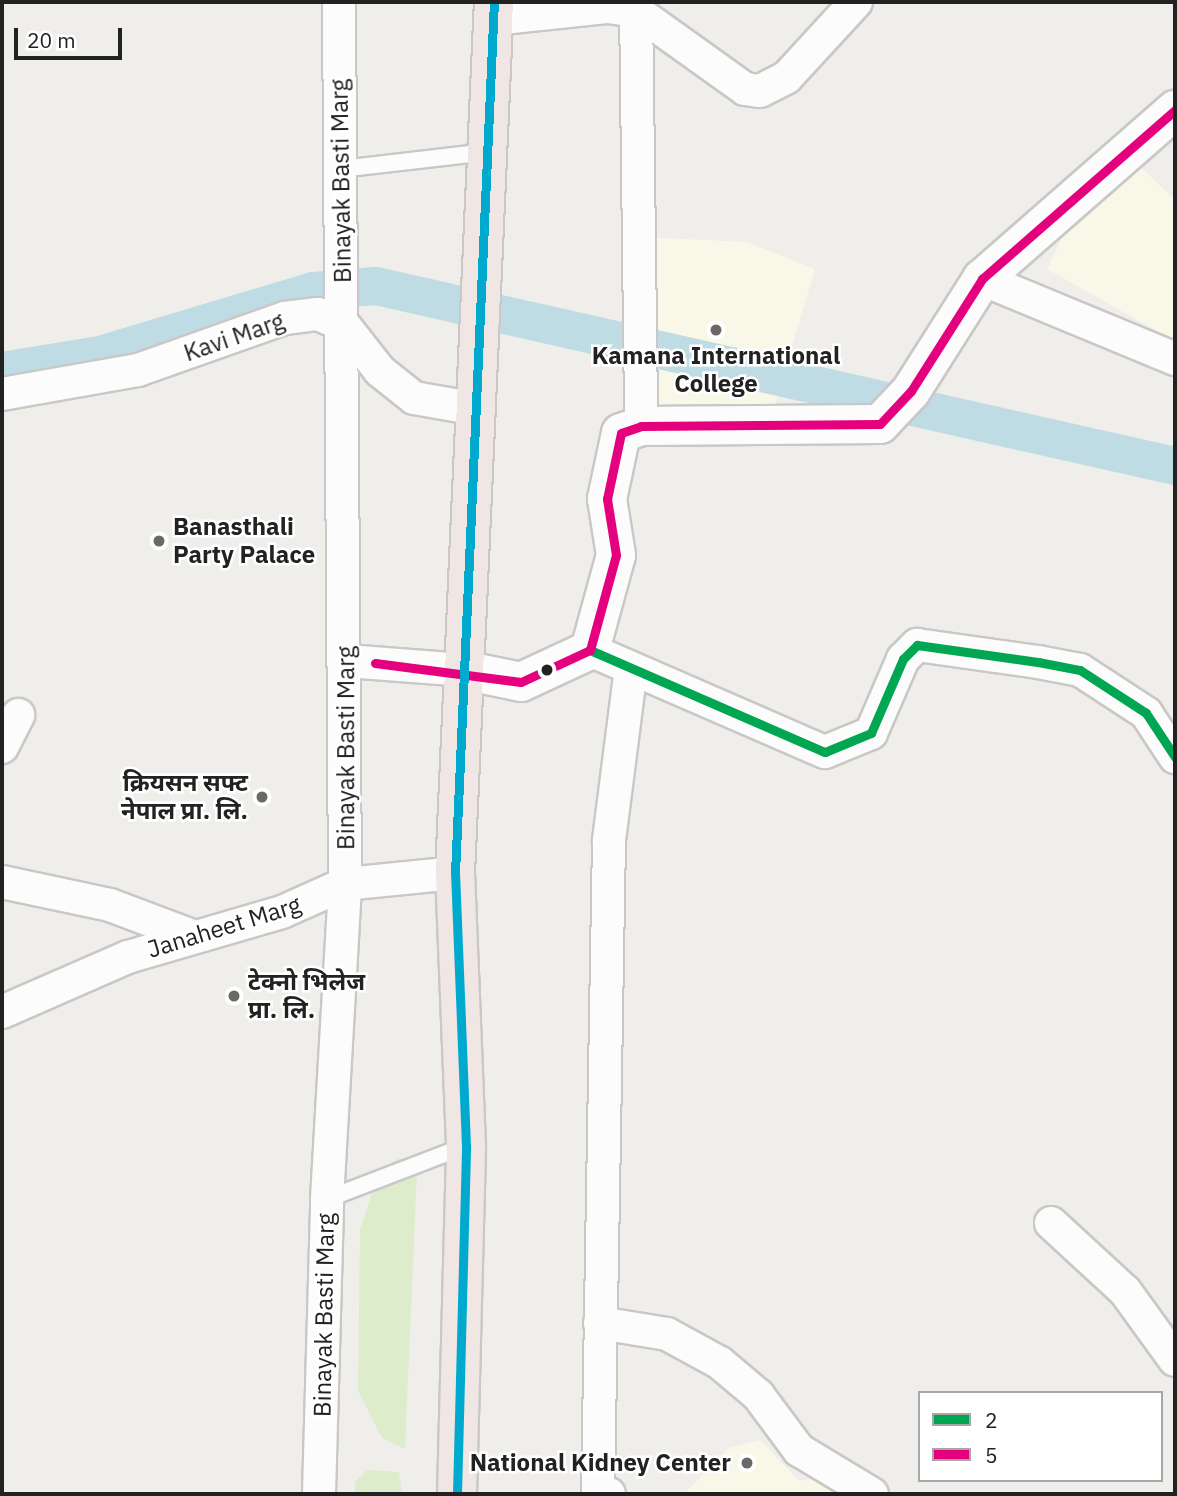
<!DOCTYPE html>
<html>
<head>
<meta charset="utf-8">
<style>
	body { margin:0 }
	#map { position:relative; width:1177px; height:1496px; overflow:hidden; background:#f0eeeb; font-family:"IBM Plex Sans","Noto Sans Devanagari",sans-serif }
	div>[style] { position:absolute }
	.education>* { inset:0; background:#f8f7e8 }
	.grass>* { inset:0; background:#ddeccb }
	.canal>* { height:38px; margin:-19px; padding:0 19px; transform-origin:19px; border-radius:19px; background:#bfdbe3 }
	.roads { filter:drop-shadow(2px 0 #c9c8c7) drop-shadow(-2px 0 #c9c8c7) drop-shadow(0 2px #c9c8c7) drop-shadow(0 -2px #c9c8c7) }
	.service>* { height:16px; margin:-8px; padding:0 8px; transform-origin:8px; border-radius:8px; background:#fdfcfc }
	.minor>* { height:32px; margin:-16px; padding:0 16px; transform-origin:16px; border-radius:16px; background:#fdfcfc }
	.tertiary>* { height:38px; margin:-19px; padding:0 19px; transform-origin:19px; border-radius:19px; background:#fdfcfc }
	.trunk>* { height:38px; margin:-19px; padding:0 19px; transform-origin:19px; border-radius:19px; background:#f0e6e4 }
	.bus-1>* { height:9px; margin:-4.5px; padding:0 4.5px; transform-origin:4.5px; border-radius:4.5px; background:#00a651 }
	.bus-2>* { height:9px; margin:-4.5px; padding:0 4.5px; transform-origin:4.5px; border-radius:4.5px; background:#e5007d }
	.bus-3>* { height:9px; margin:-4.5px; padding:0 4.5px; transform-origin:4.5px; border-radius:4.5px; background:#00a9ce }
	.dots>* { width:19px; height:19px; translate:-50% -50%; box-sizing:border-box; border:4px solid #fff; border-radius:50% }
	span { translate:-50% -50%; white-space:nowrap; text-align:center; line-height:1.15; -webkit-text-stroke:5px #fff; paint-order:stroke }
	.street-label { font-size:24px; color:#222 }
	.poi-label { font-size:24px; color:#222; font-weight:700 }
	.left { translate:0 -50%; text-align:left }
	.right { translate:-100% -50%; text-align:right }
	.frame { position:absolute; inset:0; border:4px solid #222; pointer-events:none }
	.legend { position:absolute; left:918px; top:1391px; width:245px; height:91px; box-sizing:border-box; background:#fff; border:2px solid #a7a7a7; margin:0; padding:9px 12px; list-style:none; font-size:21px; color:#222 }
	.legend li { display:flex; align-items:center; gap:14px; height:35px }
	.legend b { width:35px; border:2px solid #a7a7a7 }
	.scale { position:absolute; left:14px; top:28px; width:108px; height:32px; box-sizing:border-box; border:4px solid #222; border-top:0; padding-left:9px; font-size:21px; line-height:24px; white-space:nowrap; color:#222; -webkit-text-stroke:5px #fff; paint-order:stroke }
</style>
</head>
<body>
<div id="map">
	<div class="education">
		<div style="clip-path:polygon(1127px 154px,1175px 200px,1175px 341px,1047px 269px,1081px 199px)"></div>
		<div style="clip-path:polygon(641px 237px,747px 242px,815px 269px,773px 411px,666px 415px,632px 391px)"></div>
		<div style="clip-path:polygon(760px 1440px,799px 1481px,824px 1477px,838px 1494px,684px 1494px,729px 1448px)"></div>
	</div>
	<div class="grass">
		<div style="clip-path:polygon(399px 1157px,417px 1171px,405px 1449px,382px 1438px,358px 1391px,360px 1229px,379px 1172px)"></div>
		<div style="clip-path:polygon(367px 1470px,399px 1472px,402px 1494px,355px 1494px,355px 1482px)"></div>
	</div>
	<div class="canal">
		<div style="left:2px;top:371px;width:99px;rotate:-9.3deg"></div>
		<div style="left:100px;top:355px;width:222px;rotate:-16.7deg"></div>
		<div style="left:313px;top:291px;width:63px;rotate:-4.5deg"></div>
		<div style="left:376px;top:286px;width:819px;rotate:12.7deg"></div>
	</div>
	<div class="roads">
		<div class="service">
			<div style="left:341px;top:169px;width:148px;rotate:-6.6deg"></div>
			<div style="left:327px;top:1199px;width:148px;rotate:-21deg"></div>
		</div>
		<div class="minor">
			<div style="left:636px;top:2px;width:424px;rotate:89.3deg"></div>
			<div style="left:493px;top:19px;width:116px;rotate:-6deg"></div>
			<div style="left:608px;top:7px;width:28px;rotate:8deg"></div>
			<div style="left:636px;top:11px;width:134px;rotate:35.6deg"></div>
			<div style="left:745px;top:89px;width:15px;rotate:8deg"></div>
			<div style="left:760px;top:91px;width:30px;rotate:-27deg"></div>
			<div style="left:787px;top:77px;width:102px;rotate:-47.4deg"></div>
			<div style="left:982px;top:279px;width:209px;rotate:22.5deg"></div>
			<div style="left:2px;top:394px;width:138px;rotate:-10deg"></div>
			<div style="left:138px;top:370px;width:156px;rotate:-19.5deg"></div>
			<div style="left:285px;top:318px;width:33px;rotate:-7deg"></div>
			<div style="left:318px;top:314px;width:28px;rotate:23deg"></div>
			<div style="left:344px;top:325px;width:58px;rotate:52deg"></div>
			<div style="left:380px;top:371px;width:43px;rotate:38.5deg"></div>
			<div style="left:414px;top:398px;width:64px;rotate:9.9deg"></div>
			<div style="left:590px;top:650px;width:256px;rotate:23.5deg"></div>
			<div style="left:825px;top:752px;width:50px;rotate:-22.4deg"></div>
			<div style="left:871px;top:733px;width:81px;rotate:-66.6deg"></div>
			<div style="left:903px;top:659px;width:20px;rotate:-45deg"></div>
			<div style="left:917px;top:645px;width:122px;rotate:8deg"></div>
			<div style="left:1038px;top:662px;width:43px;rotate:10.8deg"></div>
			<div style="left:1080px;top:670px;width:79px;rotate:33.1deg"></div>
			<div style="left:1146px;top:713px;width:53px;rotate:56.6deg"></div>
			<div style="left:347px;top:661px;width:116px;rotate:4.4deg"></div>
			<div style="left:2px;top:747px;width:36px;rotate:-63deg"></div>
			<div style="left:2px;top:882px;width:110px;rotate:12deg"></div>
			<div style="left:110px;top:905px;width:85px;rotate:20.6deg"></div>
			<div style="left:2px;top:1012px;width:137px;rotate:-23.6deg"></div>
			<div style="left:128px;top:957px;width:160px;rotate:-16.3deg"></div>
			<div style="left:282px;top:912px;width:69px;rotate:-24deg"></div>
			<div style="left:345px;top:884px;width:111px;rotate:-5.7deg"></div>
			<div style="left:1051px;top:1223px;width:100px;rotate:42.6deg"></div>
			<div style="left:1125px;top:1291px;width:85px;rotate:54.1deg"></div>
			<div style="left:600px;top:1323px;width:68px;rotate:9.3deg"></div>
			<div style="left:667px;top:1334px;width:60px;rotate:28.7deg"></div>
			<div style="left:720px;top:1363px;width:50px;rotate:40.1deg"></div>
			<div style="left:758px;top:1395px;width:69px;rotate:53.3deg"></div>
			<div style="left:799px;top:1450px;width:85px;rotate:31.1deg"></div>
			<div style="left:319px;top:1494px;width:295px;rotate:-88.4deg"></div>
			<div style="left:327px;top:1199px;width:316px;rotate:-86.7deg"></div>
			<div style="left:345px;top:884px;width:882px;rotate:-90.39deg"></div>
			<div style="left:609px;top:1494px;width:12px;rotate:-156deg"></div>
			<div style="left:598px;top:1489px;width:649px;rotate:-89.03deg"></div>
			<div style="left:609px;top:840px;width:173px;rotate:-82.7deg"></div>
		</div>
		<div class="tertiary">
			<div style="left:463px;top:670px;width:59px;rotate:11.7deg"></div>
			<div style="left:521px;top:682px;width:76px;rotate:-24.9deg"></div>
			<div style="left:590px;top:650px;width:98px;rotate:-74.7deg"></div>
			<div style="left:616px;top:555px;width:57px;rotate:-99.1deg"></div>
			<div style="left:607px;top:499px;width:67px;rotate:-78deg"></div>
			<div style="left:621px;top:433px;width:21px;rotate:-19deg"></div>
			<div style="left:641px;top:426px;width:239px;rotate:-0.5deg"></div>
			<div style="left:880px;top:424px;width:45px;rotate:-46.8deg"></div>
			<div style="left:911px;top:391px;width:133px;rotate:-57.6deg"></div>
			<div style="left:982px;top:279px;width:257px;rotate:-41.2deg"></div>
		</div>
		<div class="trunk">
			<div style="left:457px;top:1494px;width:348px;rotate:-88.5deg"></div>
			<div style="left:466px;top:1146px;width:273px;rotate:-92.3deg"></div>
			<div style="left:455px;top:873px;width:872px;rotate:-87.44deg"></div>
		</div>
	</div>
	<div class="bus-1">
		<div style="left:590px;top:650px;width:256px;rotate:23.5deg"></div>
		<div style="left:825px;top:752px;width:50px;rotate:-22.4deg"></div>
		<div style="left:871px;top:733px;width:81px;rotate:-66.6deg"></div>
		<div style="left:903px;top:659px;width:20px;rotate:-45deg"></div>
		<div style="left:917px;top:645px;width:122px;rotate:8deg"></div>
		<div style="left:1038px;top:662px;width:43px;rotate:10.8deg"></div>
		<div style="left:1080px;top:670px;width:79px;rotate:33.1deg"></div>
		<div style="left:1146px;top:713px;width:53px;rotate:56.6deg"></div>
	</div>
	<div class="bus-2">
		<div style="left:375px;top:663px;width:147px;rotate:7.4deg"></div>
		<div style="left:521px;top:682px;width:76px;rotate:-24.9deg"></div>
		<div style="left:590px;top:650px;width:98px;rotate:-74.7deg"></div>
		<div style="left:616px;top:555px;width:57px;rotate:-99.1deg"></div>
		<div style="left:607px;top:499px;width:67px;rotate:-78deg"></div>
		<div style="left:621px;top:433px;width:21px;rotate:-19deg"></div>
		<div style="left:641px;top:426px;width:239px;rotate:-0.5deg"></div>
		<div style="left:880px;top:424px;width:45px;rotate:-46.8deg"></div>
		<div style="left:911px;top:391px;width:133px;rotate:-57.6deg"></div>
		<div style="left:982px;top:279px;width:257px;rotate:-41.2deg"></div>
	</div>
	<div class="bus-3">
		<div style="left:457px;top:1494px;width:348px;rotate:-88.5deg"></div>
		<div style="left:466px;top:1146px;width:273px;rotate:-92.3deg"></div>
		<div style="left:455px;top:873px;width:872px;rotate:-87.44deg"></div>
	</div>
	<div class="dots">
		<div style="left:716px;top:330px;background:#6a6968"></div>
		<div style="left:159px;top:541px;background:#6a6968"></div>
		<div style="left:547px;top:670px;background:#222"></div>
		<div style="left:262px;top:797px;background:#6a6968"></div>
		<div style="left:234px;top:996px;background:#6a6968"></div>
		<div style="left:747px;top:1463px;background:#6a6968"></div>
	</div>
	<div class="street-label">
		<span style="left:341px;top:181px;rotate:-91deg">Binayak Basti Marg</span>
		<span style="left:234px;top:337px;rotate:-19deg">Kavi Marg</span>
		<span style="left:346px;top:748px;rotate:-90deg">Binayak Basti Marg</span>
		<span style="left:224px;top:927px;rotate:-17deg">Janaheet Marg</span>
		<span style="left:324px;top:1315px;rotate:-89deg">Binayak Basti Marg</span>
	</div>
	<div class="poi-label">
		<span style="left:716px;top:370px">Kamana International<br>College</span>
		<span class="left" style="left:173px;top:541px">Banasthali<br>Party Palace</span>
		<span class="right" style="left:248px;top:797px">क्रियसन सफ्ट<br>नेपाल प्रा. लि.</span>
		<span class="left" style="left:248px;top:996px">टेक्नो भिलेज<br>प्रा. लि.</span>
		<span class="right" style="left:731px;top:1463px">National Kidney Center</span>
	</div>
	<div class="frame"></div>
	<ul class="legend">
	<li><b style="height:9px;background:#00a651"></b>2</li>
	<li><b style="height:9px;background:#e5007d"></b>5</li>
	</ul>
	<div class="scale">20 m</div>
</div>
</body>
</html>
